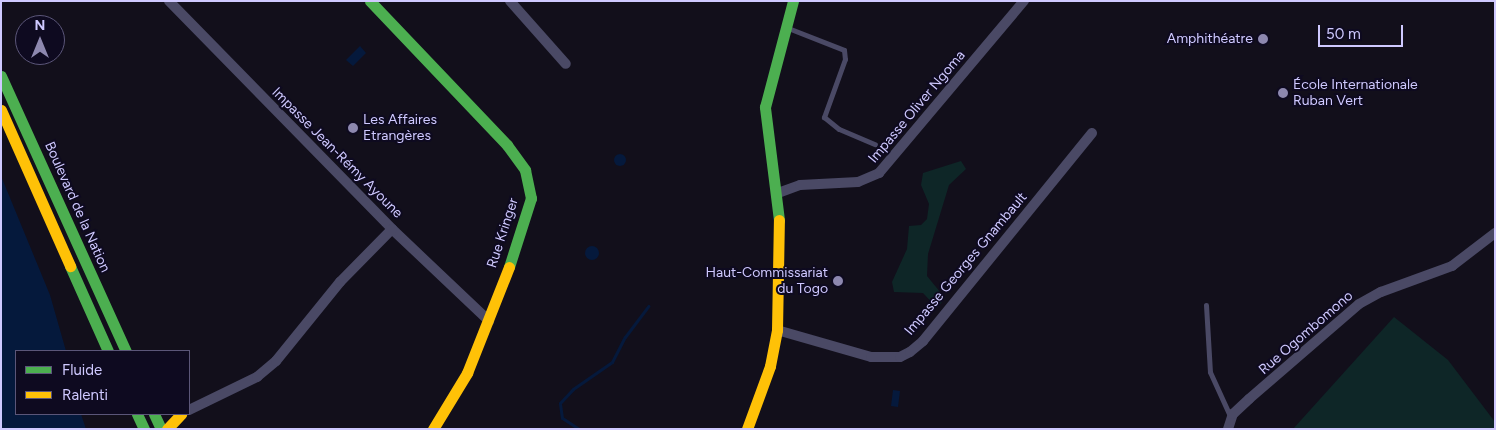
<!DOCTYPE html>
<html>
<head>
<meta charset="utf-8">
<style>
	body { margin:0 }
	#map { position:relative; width:1496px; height:430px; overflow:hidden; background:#120f1b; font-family:Figtree,sans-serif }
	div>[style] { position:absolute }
	.green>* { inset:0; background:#0e2627 }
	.water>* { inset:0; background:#05193c }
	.round { border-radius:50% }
	.stream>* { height:3px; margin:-1.5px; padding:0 1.5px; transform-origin:1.5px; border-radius:1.5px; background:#05193c }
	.lane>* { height:5px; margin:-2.5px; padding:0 2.5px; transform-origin:2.5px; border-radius:2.5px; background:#4a4965 }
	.street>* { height:10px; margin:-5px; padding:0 5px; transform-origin:5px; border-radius:5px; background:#4a4965 }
	.fast>* { height:11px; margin:-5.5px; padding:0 5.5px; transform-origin:5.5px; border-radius:5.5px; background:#4caf50 }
	.slow>* { height:11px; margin:-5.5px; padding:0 5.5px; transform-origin:5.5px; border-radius:5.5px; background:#ffc107 }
	.dots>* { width:14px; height:14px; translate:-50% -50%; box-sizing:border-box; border:2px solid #0e0a20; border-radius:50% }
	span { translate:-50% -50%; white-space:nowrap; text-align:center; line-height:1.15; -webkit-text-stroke:4px #0e0a20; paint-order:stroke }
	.poi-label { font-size:14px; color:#cfc9ff }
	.right { translate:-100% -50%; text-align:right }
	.left { translate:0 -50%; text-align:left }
	.street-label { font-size:14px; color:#cfc9ff }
	.frame { position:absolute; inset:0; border:2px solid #cfc9ff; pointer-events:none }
	.legend { position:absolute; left:15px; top:350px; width:175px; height:65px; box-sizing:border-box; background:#0e0a20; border:1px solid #5b5679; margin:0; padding:6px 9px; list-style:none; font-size:15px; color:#cfc9ff }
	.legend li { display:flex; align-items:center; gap:10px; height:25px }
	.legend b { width:25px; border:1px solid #5b5679 }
	.north { position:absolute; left:15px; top:15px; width:50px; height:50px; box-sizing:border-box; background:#0e0a20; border:1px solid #5b5679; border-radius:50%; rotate:0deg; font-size:14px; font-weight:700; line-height:20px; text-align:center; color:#cfc9ff }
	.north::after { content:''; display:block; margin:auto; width:18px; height:22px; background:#8d88af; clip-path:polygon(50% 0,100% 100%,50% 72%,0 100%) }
	.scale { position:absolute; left:1318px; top:25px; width:85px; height:22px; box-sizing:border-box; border:2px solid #cfc9ff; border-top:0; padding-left:6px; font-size:15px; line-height:18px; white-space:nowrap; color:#cfc9ff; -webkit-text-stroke:4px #0e0a20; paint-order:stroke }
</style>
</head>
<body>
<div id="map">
	<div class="green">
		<div style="clip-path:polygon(961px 161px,966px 169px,949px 185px,928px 254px,927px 276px,945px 298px,937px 308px,923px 293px,894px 292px,892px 282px,907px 249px,909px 226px,921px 225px,927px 219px,929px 204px,921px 185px,923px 173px)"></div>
		<div style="clip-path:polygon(1394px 317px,1448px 360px,1495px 422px,1495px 429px,1293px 429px)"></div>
	</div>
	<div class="water">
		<div style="clip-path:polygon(360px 46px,366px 53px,353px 66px,346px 60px)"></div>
		<div class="round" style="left:614px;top:154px;width:12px;height:12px"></div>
		<div style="clip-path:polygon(1px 176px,50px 295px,66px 351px,16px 351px,16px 414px,81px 414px,86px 429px,1px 429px)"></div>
		<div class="round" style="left:585px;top:246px;width:14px;height:14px"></div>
		<div style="clip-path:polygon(893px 390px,900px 391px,898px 407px,891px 406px)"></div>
	</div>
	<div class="stream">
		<div style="left:579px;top:429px;width:20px;rotate:-147deg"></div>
		<div style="left:562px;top:418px;width:15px;rotate:-98deg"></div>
		<div style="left:560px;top:403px;width:19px;rotate:-47deg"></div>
		<div style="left:573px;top:389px;width:47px;rotate:-34.7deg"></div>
		<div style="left:612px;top:362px;width:28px;rotate:-63deg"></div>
		<div style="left:625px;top:337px;width:39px;rotate:-53deg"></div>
	</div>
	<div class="lane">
		<div style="left:788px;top:28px;width:60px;rotate:21.4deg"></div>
		<div style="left:844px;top:50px;width:9px;rotate:84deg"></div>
		<div style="left:845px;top:59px;width:62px;rotate:109.9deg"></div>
		<div style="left:824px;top:117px;width:19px;rotate:39deg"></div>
		<div style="left:839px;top:129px;width:39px;rotate:23deg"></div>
		<div style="left:1206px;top:305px;width:67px;rotate:86.6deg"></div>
		<div style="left:1210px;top:372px;width:51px;rotate:65.5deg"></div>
	</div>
	<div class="street">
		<div style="left:169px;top:1px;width:319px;rotate:45.6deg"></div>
		<div style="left:392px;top:229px;width:134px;rotate:43.5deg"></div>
		<div style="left:510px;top:1px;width:84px;rotate:48.4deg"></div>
		<div style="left:778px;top:193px;width:23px;rotate:-20deg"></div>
		<div style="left:800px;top:185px;width:58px;rotate:-3deg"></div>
		<div style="left:858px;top:182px;width:23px;rotate:-23deg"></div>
		<div style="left:879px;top:173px;width:225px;rotate:-49.9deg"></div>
		<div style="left:777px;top:330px;width:98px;rotate:16deg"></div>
		<div style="left:871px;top:357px;width:29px"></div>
		<div style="left:900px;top:357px;width:11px;rotate:-27deg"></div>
		<div style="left:910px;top:352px;width:17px;rotate:-40deg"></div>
		<div style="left:923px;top:341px;width:268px;rotate:-50.9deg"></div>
		<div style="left:189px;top:410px;width:76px;rotate:-25.9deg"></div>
		<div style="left:257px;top:377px;width:25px;rotate:-40deg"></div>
		<div style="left:276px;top:361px;width:102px;rotate:-51deg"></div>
		<div style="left:340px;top:282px;width:74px;rotate:-45.5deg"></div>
		<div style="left:1228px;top:429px;width:16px;rotate:-72deg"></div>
		<div style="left:1233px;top:414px;width:22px;rotate:-43deg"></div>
		<div style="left:1249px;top:399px;width:145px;rotate:-40.8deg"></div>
		<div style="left:1359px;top:304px;width:25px;rotate:-29deg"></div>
		<div style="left:1381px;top:292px;width:76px;rotate:-20.1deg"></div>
		<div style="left:1452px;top:266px;width:54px;rotate:-37.5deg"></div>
	</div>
	<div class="fast">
		<div style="left:370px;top:1px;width:199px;rotate:46.4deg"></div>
		<div style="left:507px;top:145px;width:31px;rotate:54deg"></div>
		<div style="left:525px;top:170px;width:29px;rotate:78deg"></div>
		<div style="left:531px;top:198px;width:72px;rotate:107.7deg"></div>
		<div style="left:1px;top:76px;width:302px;rotate:65.6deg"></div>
		<div style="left:779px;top:220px;width:114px;rotate:-97.1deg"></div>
		<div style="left:765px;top:107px;width:110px;rotate:-75.2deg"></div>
		<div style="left:70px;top:266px;width:93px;rotate:65.9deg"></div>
		<div style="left:137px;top:414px;width:17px;rotate:65deg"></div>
		<div style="left:154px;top:414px;width:17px;rotate:65deg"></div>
	</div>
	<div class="slow">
		<div style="left:1px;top:110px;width:171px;rotate:66.1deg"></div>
		<div style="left:167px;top:429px;width:21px;rotate:-47deg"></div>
		<div style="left:433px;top:429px;width:66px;rotate:-58.7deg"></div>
		<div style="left:467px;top:373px;width:114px;rotate:-68.4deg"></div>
		<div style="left:747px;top:429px;width:67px;rotate:-69.9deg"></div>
		<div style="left:770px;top:366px;width:37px;rotate:-79deg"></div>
		<div style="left:777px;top:330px;width:110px;rotate:-89deg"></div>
	</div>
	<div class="dots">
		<div style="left:1263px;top:39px;background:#8d88af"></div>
		<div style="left:1283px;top:93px;background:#8d88af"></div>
		<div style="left:353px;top:128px;background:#8d88af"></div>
		<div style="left:838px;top:281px;background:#8d88af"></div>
	</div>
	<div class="poi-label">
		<span class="right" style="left:1253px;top:39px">Amphithéatre</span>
		<span class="left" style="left:1293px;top:93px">École Internationale<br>Ruban Vert</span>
		<span class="left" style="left:363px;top:128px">Les Affaires<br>Etrangères</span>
		<span class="right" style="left:828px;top:281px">Haut-Commissariat<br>du Togo</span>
	</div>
	<div class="street-label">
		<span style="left:917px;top:107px;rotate:-50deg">Impasse Oliver Ngoma</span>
		<span style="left:337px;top:153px;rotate:45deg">Impasse Jean-Rémy Ayoune</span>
		<span style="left:77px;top:207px;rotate:66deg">Boulevard de la Nation</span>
		<span style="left:503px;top:233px;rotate:-72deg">Rue Kringer</span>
		<span style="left:966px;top:264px;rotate:-50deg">Impasse Georges Gnambault</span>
		<span style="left:1306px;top:333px;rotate:-41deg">Rue Ogombomono</span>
	</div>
	<div class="frame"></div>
	<ul class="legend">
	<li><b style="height:6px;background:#4caf50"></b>Fluide</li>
	<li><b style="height:6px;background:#ffc107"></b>Ralenti</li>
	</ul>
	<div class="north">N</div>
	<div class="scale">50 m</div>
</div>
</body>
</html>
